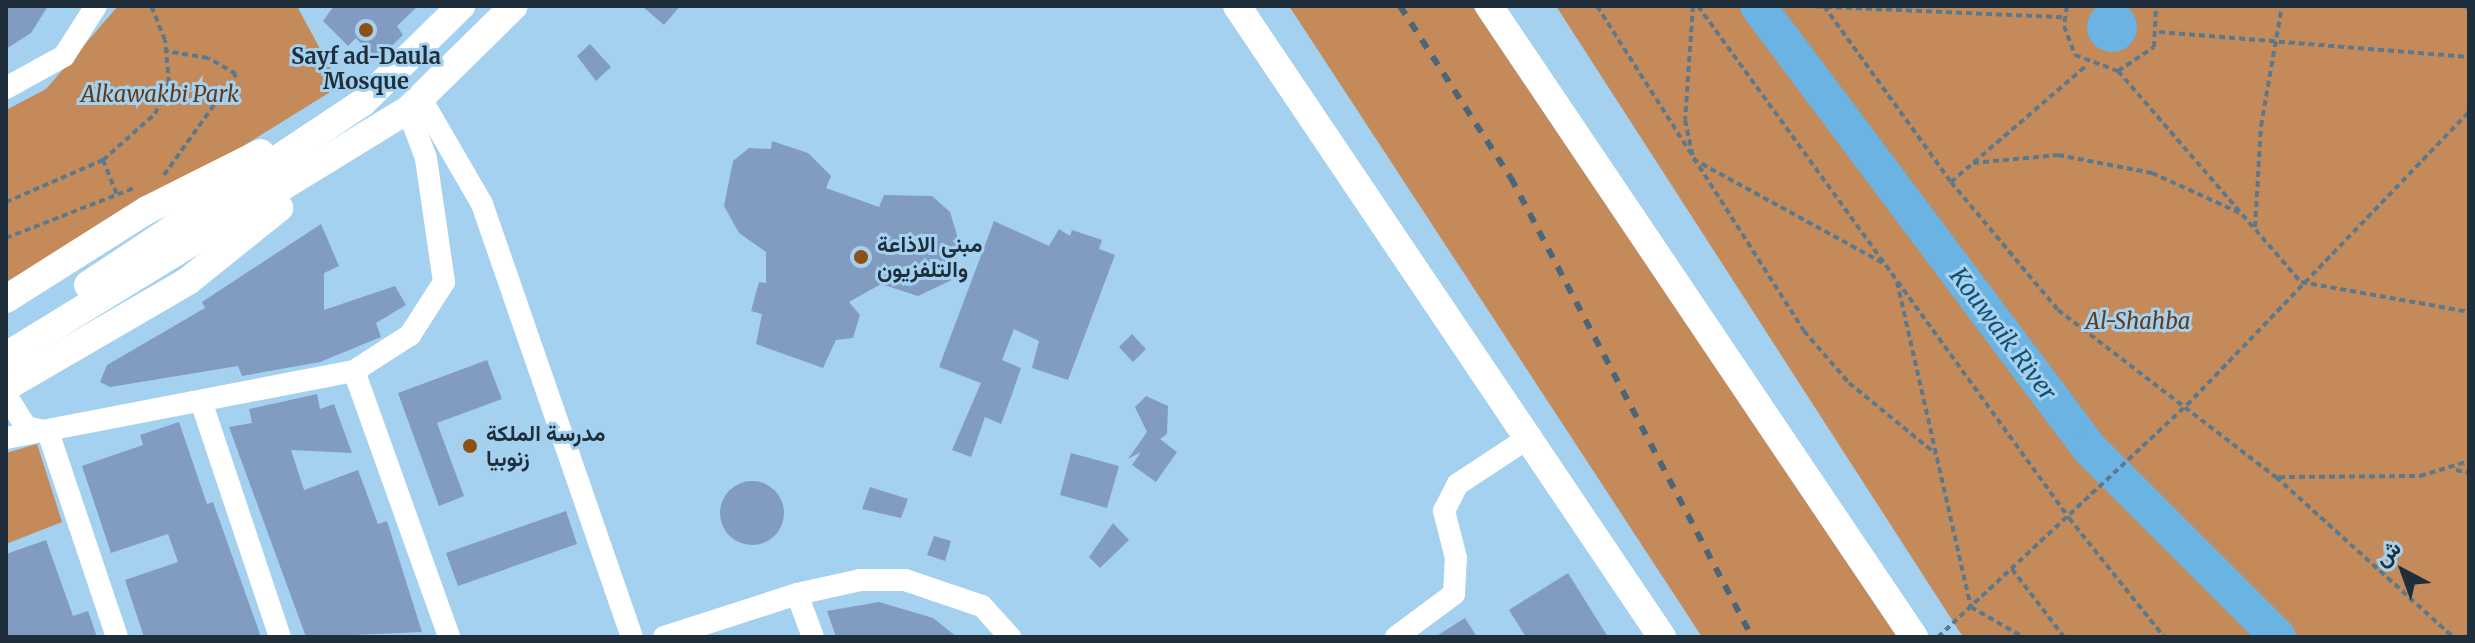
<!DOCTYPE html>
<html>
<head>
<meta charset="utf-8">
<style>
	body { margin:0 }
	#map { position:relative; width:2475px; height:643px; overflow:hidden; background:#a5d1f0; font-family:Merriweather,Vazirmatn,serif }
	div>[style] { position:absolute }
	.green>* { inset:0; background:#c58a5a }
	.water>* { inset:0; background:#6bb3e2 }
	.round { border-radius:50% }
	.river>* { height:36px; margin:-18px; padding:0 18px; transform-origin:18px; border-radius:18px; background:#6bb3e2 }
	.building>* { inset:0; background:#829bc1 }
	.path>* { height:4px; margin-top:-2px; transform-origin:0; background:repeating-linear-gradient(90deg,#5b798d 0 6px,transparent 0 10px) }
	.minor>* { height:22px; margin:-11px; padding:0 11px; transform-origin:11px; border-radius:11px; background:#fff }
	.major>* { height:28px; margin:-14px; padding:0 14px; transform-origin:14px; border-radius:14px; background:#fff }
	.rail>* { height:6px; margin-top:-3px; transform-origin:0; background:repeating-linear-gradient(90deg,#4c6679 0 10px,transparent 0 20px) }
	.dots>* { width:22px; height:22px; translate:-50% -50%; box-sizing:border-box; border:4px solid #a5d1f0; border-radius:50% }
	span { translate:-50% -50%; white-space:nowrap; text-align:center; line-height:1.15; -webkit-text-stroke:6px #a5d1f0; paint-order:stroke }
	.poi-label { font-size:22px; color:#1e2f3b; font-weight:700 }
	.left { translate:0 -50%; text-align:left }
	.park-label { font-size:22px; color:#643a16; font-style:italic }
	.water-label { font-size:24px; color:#154d6d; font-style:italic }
	.frame { position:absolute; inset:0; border:8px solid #1e2f3b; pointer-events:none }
	.north { position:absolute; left:2363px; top:531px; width:80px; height:80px; -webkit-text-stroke:6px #a5d1f0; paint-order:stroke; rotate:319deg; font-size:22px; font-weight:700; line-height:32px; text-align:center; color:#1e2f3b }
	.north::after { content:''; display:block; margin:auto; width:28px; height:36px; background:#1e2f3b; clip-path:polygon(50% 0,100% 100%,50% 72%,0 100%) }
</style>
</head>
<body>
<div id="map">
	<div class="green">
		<div style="clip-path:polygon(118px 6px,297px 6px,340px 86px,6px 293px,6px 110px,46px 89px)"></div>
		<div style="clip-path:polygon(1289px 6px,1472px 6px,1897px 637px,1702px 637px)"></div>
		<div style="clip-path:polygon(1556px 6px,2469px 6px,2469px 637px,1963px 637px)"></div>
		<div style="clip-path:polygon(37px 444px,62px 522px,6px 544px,6px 453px)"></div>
	</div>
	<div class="water">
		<div class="round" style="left:2087px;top:2px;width:50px;height:50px"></div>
	</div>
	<div class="river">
		<div style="left:1758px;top:6px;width:552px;rotate:53.17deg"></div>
		<div style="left:2089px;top:448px;width:267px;rotate:45deg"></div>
	</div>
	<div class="building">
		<div style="clip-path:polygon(6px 6px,48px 6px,31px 33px,6px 49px)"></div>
		<div style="clip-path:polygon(334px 6px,418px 6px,397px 26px,403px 35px,376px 61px,356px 38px,348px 46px,323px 21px)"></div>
		<div style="clip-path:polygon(642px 6px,680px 6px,664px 25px)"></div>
		<div style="clip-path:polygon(590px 44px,611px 67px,596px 81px,577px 56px)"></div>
		<div style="clip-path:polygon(772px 141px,808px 153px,831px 176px,826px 188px,879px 207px,884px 195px,932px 196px,950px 212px,957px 235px,956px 278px,918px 296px,881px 284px,849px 302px,860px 315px,853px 338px,836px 340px,823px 368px,756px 344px,762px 314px,751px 311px,759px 282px,766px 283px,766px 252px,739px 233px,724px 206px,733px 161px,749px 148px,771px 149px)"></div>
		<div style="clip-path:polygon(994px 221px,1049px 246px,1059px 229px,1070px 236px,1072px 230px,1102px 240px,1099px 249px,1115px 255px,1068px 380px,1032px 368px,1039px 341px,1014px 329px,1002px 360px,1021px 368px,1011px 397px,1001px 424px,985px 417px,971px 457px,952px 450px,981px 383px,939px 367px)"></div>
		<div style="clip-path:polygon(321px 224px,339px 266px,324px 273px,324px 310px,395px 286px,406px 305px,376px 323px,381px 337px,320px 362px,242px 376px,238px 366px,110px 387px,100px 382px,107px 365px,205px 308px,202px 302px)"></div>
		<div style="clip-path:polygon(1132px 334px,1146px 349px,1133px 362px,1119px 347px)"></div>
		<div style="clip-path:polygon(487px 360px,502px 399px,437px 423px,464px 496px,439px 506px,398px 393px)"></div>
		<div style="clip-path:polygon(317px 394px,320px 409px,334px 404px,352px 453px,291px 450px,304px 490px,358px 470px,378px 524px,387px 521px,422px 632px,306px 637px,229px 427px,252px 423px,249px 409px)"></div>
		<div style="clip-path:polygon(1146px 396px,1168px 406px,1167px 434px,1160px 439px,1177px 452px,1156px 482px,1132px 465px,1141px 452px,1128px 459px,1147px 432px,1135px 407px)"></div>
		<div style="clip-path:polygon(179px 422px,207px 504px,213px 502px,261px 637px,144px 637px,125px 580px,178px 562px,168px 534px,111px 553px,82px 466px,143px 445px,140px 435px)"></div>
		<div style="clip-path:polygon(1071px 453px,1119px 466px,1107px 508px,1060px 495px)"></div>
		<div class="round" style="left:720px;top:481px;width:64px;height:64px"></div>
		<div style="clip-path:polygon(870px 487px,908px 499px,901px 518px,862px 509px)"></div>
		<div style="clip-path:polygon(566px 511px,577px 544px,458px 586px,446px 553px)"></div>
		<div style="clip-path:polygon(1113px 523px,1129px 540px,1100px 568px,1089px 557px)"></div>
		<div style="clip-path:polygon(934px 536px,951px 541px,945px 561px,927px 555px)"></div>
		<div style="clip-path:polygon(46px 540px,73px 616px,88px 611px,97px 637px,6px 637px,6px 554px)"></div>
		<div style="clip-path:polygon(1568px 573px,1608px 637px,1526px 637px,1509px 610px)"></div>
		<div style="clip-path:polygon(879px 602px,933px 618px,957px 637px,836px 637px,827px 611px)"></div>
		<div style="clip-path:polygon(1465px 618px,1477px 637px,1435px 637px)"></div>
	</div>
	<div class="path">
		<div style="left:1597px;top:6px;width:385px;rotate:57.5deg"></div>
		<div style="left:1804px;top:331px;width:69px;rotate:49.1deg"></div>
		<div style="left:1849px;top:383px;width:112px;rotate:39.2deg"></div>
		<div style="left:1693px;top:6px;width:114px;rotate:94deg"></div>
		<div style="left:1685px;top:120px;width:40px;rotate:78deg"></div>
		<div style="left:1693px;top:159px;width:217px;rotate:28.7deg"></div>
		<div style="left:1698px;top:6px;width:632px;rotate:54.07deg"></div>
		<div style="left:2069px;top:518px;width:152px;rotate:51.4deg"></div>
		<div style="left:1806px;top:6px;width:257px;rotate:2.5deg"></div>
		<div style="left:1824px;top:6px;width:217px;rotate:54.2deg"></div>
		<div style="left:1951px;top:182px;width:167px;rotate:50.1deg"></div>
		<div style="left:2058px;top:310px;width:275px;rotate:37.5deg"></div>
		<div style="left:2276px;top:477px;width:239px;rotate:42.1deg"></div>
		<div style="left:2067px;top:6px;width:20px;rotate:99deg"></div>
		<div style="left:2064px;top:26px;width:31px;rotate:69deg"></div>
		<div style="left:2075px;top:55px;width:46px;rotate:20.4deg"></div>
		<div style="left:2118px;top:71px;width:43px;rotate:-33.7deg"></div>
		<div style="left:2154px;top:47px;width:41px;rotate:-87.2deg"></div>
		<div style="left:2466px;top:6px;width:4px;rotate:45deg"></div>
		<div style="left:2159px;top:32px;width:311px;rotate:4.6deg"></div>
		<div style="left:2118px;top:71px;width:279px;rotate:49.1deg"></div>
		<div style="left:2301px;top:282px;width:171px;rotate:10.1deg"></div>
		<div style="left:103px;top:160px;width:38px;rotate:68deg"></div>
		<div style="left:1973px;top:163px;width:85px;rotate:-5.4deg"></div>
		<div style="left:2058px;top:155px;width:96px;rotate:10.8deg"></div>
		<div style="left:2152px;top:173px;width:97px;rotate:24.4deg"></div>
		<div style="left:164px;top:175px;width:124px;rotate:-54.5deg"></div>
		<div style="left:236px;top:74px;width:32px;rotate:-150deg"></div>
		<div style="left:208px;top:58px;width:43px;rotate:-170.5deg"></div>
		<div style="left:1951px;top:182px;width:179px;rotate:-40.7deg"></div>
		<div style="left:6px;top:202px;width:106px;rotate:-23.4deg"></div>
		<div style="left:103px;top:160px;width:69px;rotate:-41.5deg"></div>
		<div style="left:155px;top:114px;width:34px;rotate:-66deg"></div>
		<div style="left:169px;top:83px;width:43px;rotate:-95.3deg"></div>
		<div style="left:165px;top:40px;width:37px;rotate:-112deg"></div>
		<div style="left:2255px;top:227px;width:101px;rotate:-86.6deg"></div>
		<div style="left:2261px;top:126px;width:122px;rotate:-80.1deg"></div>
		<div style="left:6px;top:238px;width:137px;rotate:-21.3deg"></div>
		<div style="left:1897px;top:282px;width:333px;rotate:77.2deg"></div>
		<div style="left:1971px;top:607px;width:60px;rotate:30deg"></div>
		<div style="left:2456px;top:470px;width:13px;rotate:13deg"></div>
		<div style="left:2279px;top:477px;width:141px;rotate:-0.4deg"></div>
		<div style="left:2420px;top:476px;width:51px;rotate:-17deg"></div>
		<div style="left:2012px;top:569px;width:86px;rotate:52.6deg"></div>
		<div style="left:1938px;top:637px;width:340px;rotate:-43deg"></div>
		<div style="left:2187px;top:405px;width:407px;rotate:-46.1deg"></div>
	</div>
	<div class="minor">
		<div style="left:6px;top:88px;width:66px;rotate:-28.9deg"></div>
		<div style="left:64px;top:56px;width:59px;rotate:-57.4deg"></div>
		<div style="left:420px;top:97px;width:124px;rotate:59.9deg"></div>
		<div style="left:482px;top:204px;width:458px;rotate:70.9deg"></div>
		<div style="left:354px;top:371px;width:282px;rotate:70.3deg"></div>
		<div style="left:6px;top:395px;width:38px;rotate:58deg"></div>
		<div style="left:26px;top:427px;width:22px;rotate:13deg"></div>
		<div style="left:201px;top:401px;width:249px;rotate:71.5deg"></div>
		<div style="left:48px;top:432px;width:216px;rotate:71.4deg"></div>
		<div style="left:6px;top:438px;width:354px;rotate:-10.9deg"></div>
		<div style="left:354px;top:371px;width:67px;rotate:-32.7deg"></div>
		<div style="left:410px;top:335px;width:63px;rotate:-57.3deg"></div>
		<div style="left:444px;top:282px;width:125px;rotate:-98.3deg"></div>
		<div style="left:426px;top:158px;width:51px;rotate:-110.6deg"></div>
		<div style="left:797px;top:594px;width:46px;rotate:69.6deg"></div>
		<div style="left:664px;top:637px;width:140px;rotate:-17.9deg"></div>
		<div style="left:797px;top:594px;width:65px;rotate:-12.5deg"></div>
		<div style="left:860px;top:580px;width:45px"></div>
		<div style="left:905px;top:580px;width:81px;rotate:18.7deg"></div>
		<div style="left:982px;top:606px;width:42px;rotate:47.9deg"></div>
		<div style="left:1396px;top:637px;width:72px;rotate:-36.6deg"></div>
		<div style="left:1454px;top:594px;width:36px;rotate:-87deg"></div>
		<div style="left:1456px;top:558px;width:49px;rotate:-104.3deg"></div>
		<div style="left:1444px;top:511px;width:30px;rotate:-63deg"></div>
		<div style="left:1458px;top:484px;width:87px;rotate:-33.3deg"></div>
	</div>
	<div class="major">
		<div style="left:1237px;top:6px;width:761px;rotate:56.04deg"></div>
		<div style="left:1489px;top:6px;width:761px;rotate:56.04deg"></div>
		<div style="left:88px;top:285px;width:329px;rotate:-33.6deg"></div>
		<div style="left:362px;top:103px;width:139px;rotate:-44.4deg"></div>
		<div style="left:6px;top:299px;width:167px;rotate:-32.3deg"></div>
		<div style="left:147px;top:210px;width:127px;rotate:-26.6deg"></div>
		<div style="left:6px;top:356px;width:471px;rotate:-31.5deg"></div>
		<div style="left:408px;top:110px;width:148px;rotate:-44.5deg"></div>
		<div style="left:6px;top:387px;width:211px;rotate:-30.2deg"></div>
		<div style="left:188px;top:281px;width:117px;rotate:-38.7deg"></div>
	</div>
	<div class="rail">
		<div style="left:1400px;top:6px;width:205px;rotate:57.2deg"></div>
		<div style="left:1511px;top:178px;width:518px;rotate:62.3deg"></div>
	</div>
	<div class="dots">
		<div style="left:366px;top:30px;background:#8e5014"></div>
		<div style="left:861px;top:257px;background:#8e5014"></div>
		<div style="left:470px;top:446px;background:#8e5014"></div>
	</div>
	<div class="poi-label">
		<span style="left:366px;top:69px">Sayf ad-Daula<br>Mosque</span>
		<span class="left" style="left:877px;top:257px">مبنى الاذاعة<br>والتلفزيون</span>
		<span class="left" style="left:486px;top:446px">مدرسة الملكة<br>زنوبيا</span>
	</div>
	<div class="park-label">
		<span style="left:160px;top:95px">Alkawakbi Park</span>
		<span style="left:2138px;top:322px">Al-Shahba</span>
	</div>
	<div class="water-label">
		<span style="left:2003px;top:334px;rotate:53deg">Kouwaik River</span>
	</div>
	<div class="frame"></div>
	<div class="north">ش</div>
</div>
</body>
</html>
